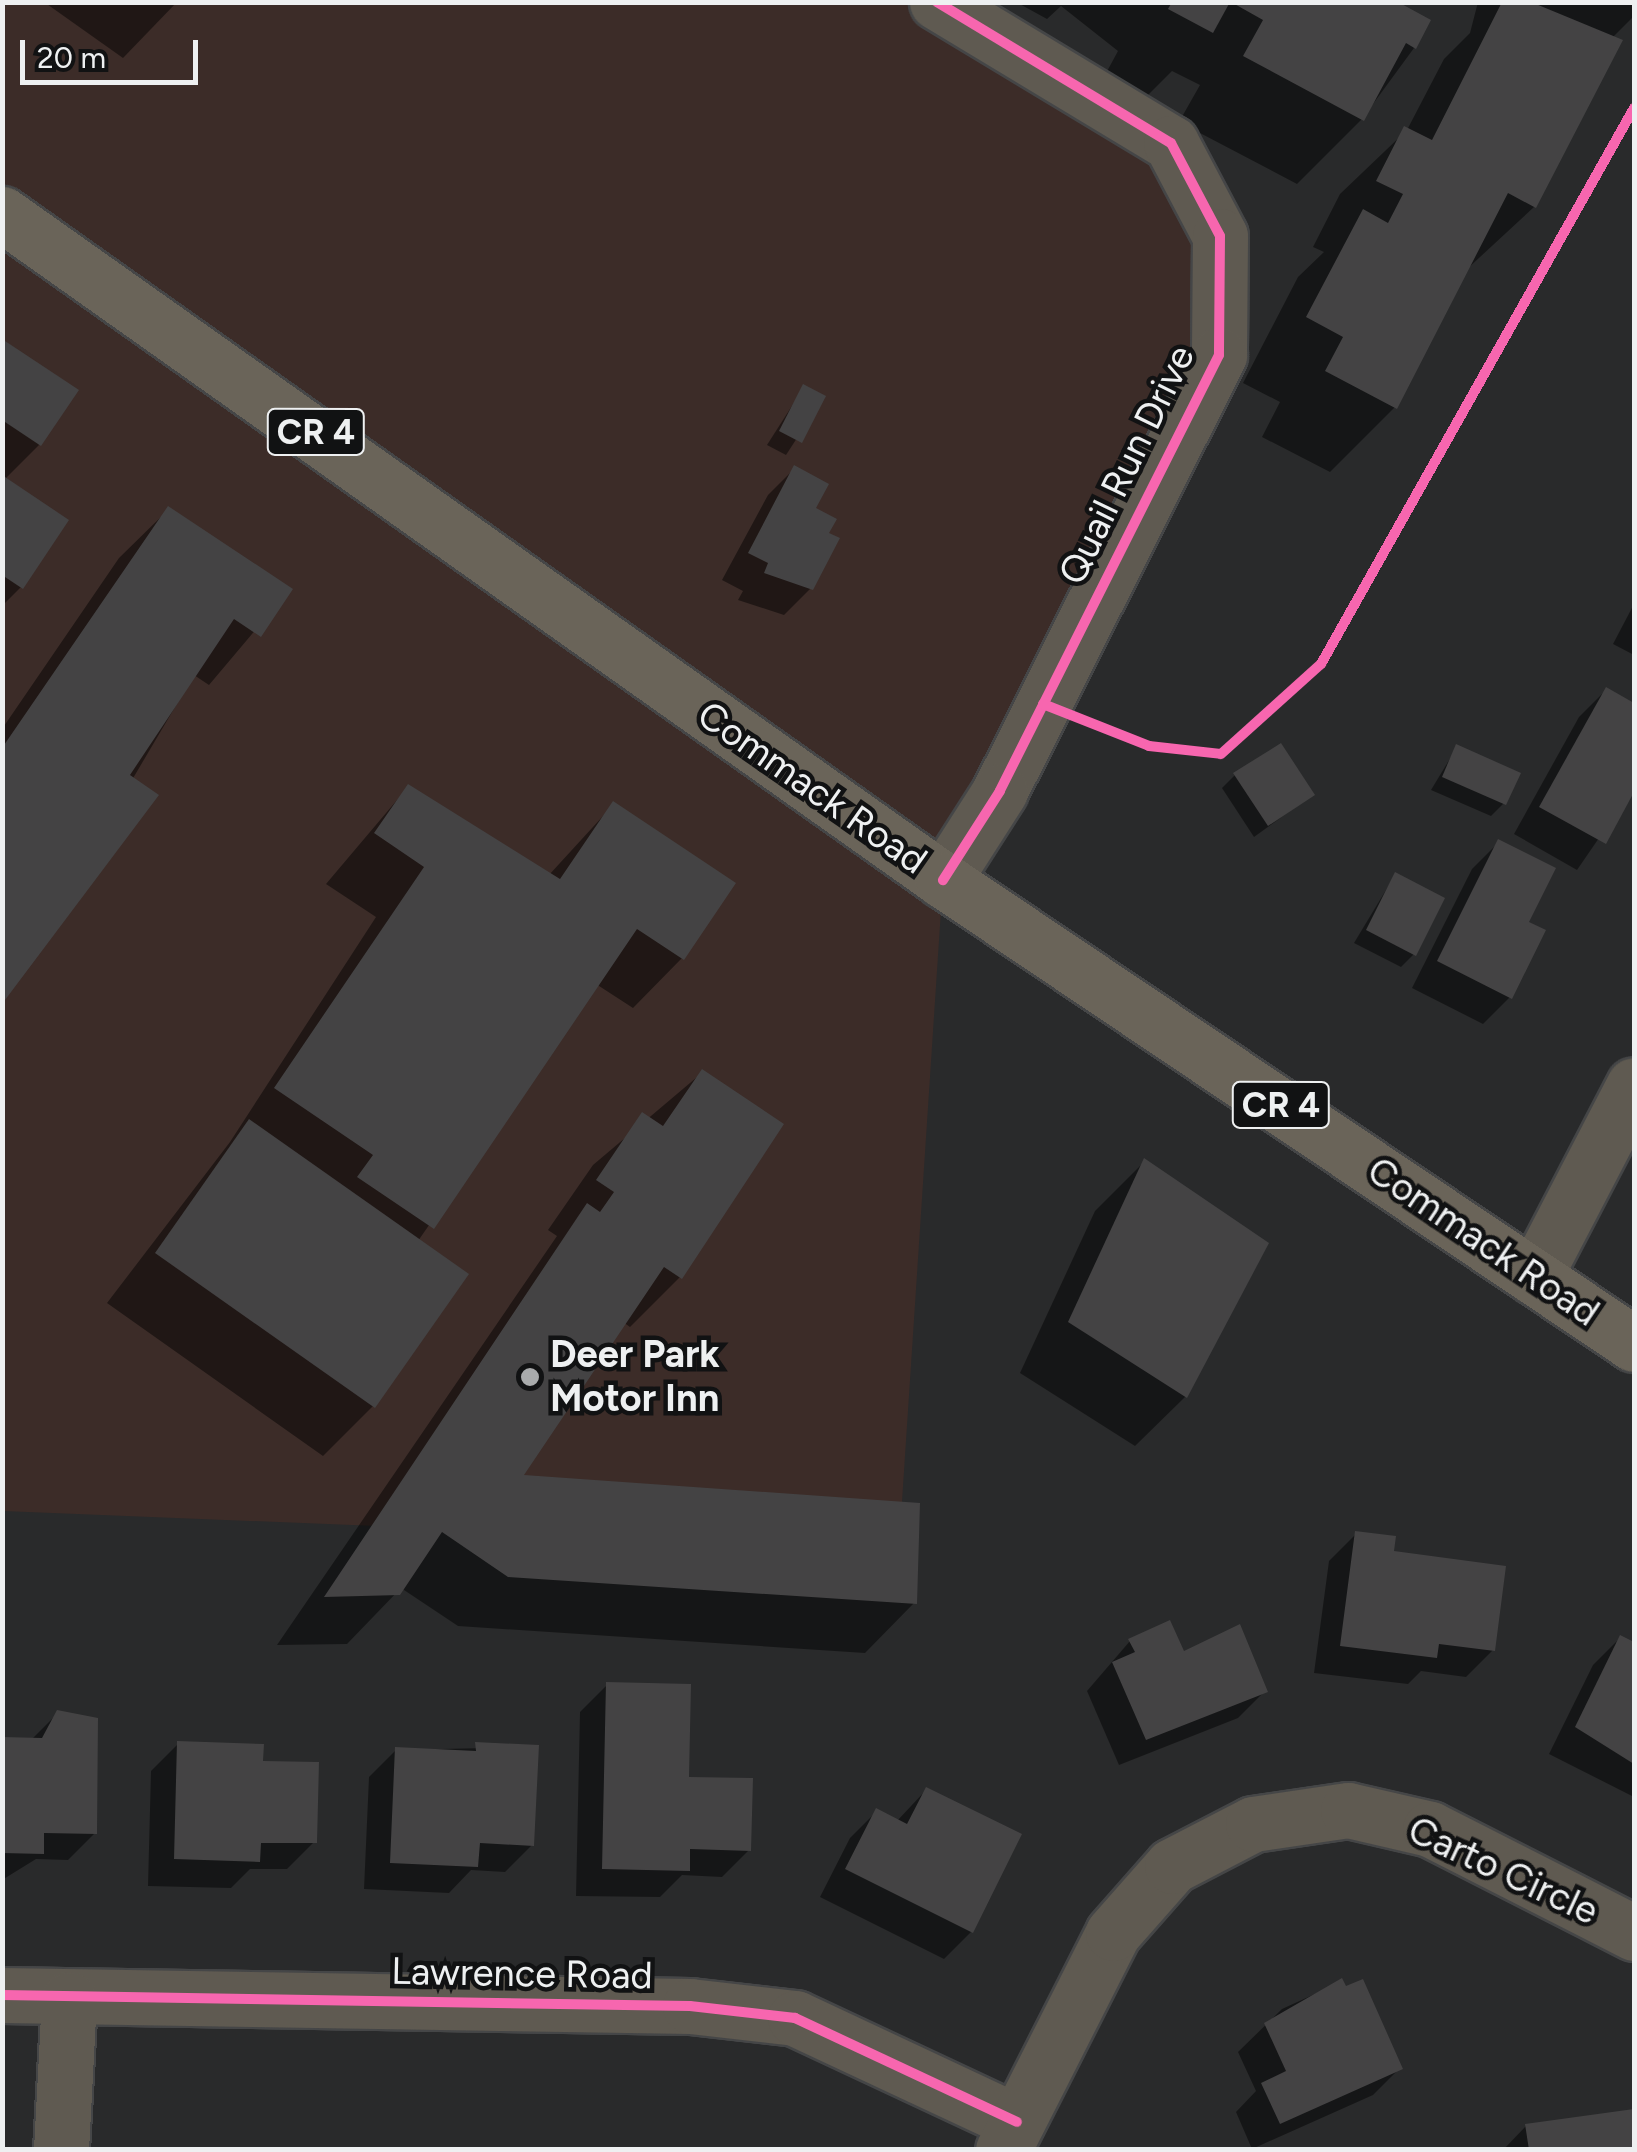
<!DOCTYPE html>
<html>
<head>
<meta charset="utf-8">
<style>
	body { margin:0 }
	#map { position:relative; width:1637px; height:2152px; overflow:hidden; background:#292a2b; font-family:Figtree,sans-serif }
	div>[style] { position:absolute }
	.industrial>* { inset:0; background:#3c2c28 }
	.shadow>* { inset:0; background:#0007 }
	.building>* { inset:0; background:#444344 }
	.roads { filter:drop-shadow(2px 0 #454647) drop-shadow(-2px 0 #454647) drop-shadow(0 2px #454647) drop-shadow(0 -2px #454647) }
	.minor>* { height:55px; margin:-27.5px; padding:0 27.5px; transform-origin:27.5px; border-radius:27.5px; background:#5f5a51 }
	.primary>* { height:55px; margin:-27.5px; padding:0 27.5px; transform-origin:27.5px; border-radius:27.5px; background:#6a6459 }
	.cycleway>* { height:10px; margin:-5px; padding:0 5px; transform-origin:5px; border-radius:5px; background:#f766af }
	.dots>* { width:28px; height:28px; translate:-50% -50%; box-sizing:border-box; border:5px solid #111213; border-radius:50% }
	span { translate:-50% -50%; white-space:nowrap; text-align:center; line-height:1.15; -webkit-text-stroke:9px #111213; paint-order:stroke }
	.shield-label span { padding:2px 8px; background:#111213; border:2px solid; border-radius:8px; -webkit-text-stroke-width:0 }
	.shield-label { font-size:35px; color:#eef0f1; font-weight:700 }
	.street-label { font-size:38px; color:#eef0f1 }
	.poi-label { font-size:38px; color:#eef0f1; font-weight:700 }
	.left { translate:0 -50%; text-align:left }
	.frame { position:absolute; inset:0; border:5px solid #eef0f1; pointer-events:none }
	.scale { position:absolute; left:20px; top:40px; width:178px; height:45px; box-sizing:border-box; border:5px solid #eef0f1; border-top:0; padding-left:12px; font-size:30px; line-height:35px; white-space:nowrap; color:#eef0f1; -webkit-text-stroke:8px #111213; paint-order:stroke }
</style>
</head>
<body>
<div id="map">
	<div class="industrial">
		<div style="clip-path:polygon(3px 3px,937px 3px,1171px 143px,1219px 355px,943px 880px,899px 1547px,3px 1511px)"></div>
	</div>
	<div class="shadow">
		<div style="clip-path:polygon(44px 2px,177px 2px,123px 58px)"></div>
		<div style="clip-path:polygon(1016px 2px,1397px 2px,1414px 48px,1362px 119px,1297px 184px,1179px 122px,1200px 85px,1172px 71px,1146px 97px,1105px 75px,1118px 51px,1061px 6px,1047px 19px)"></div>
		<div style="clip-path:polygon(1478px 2px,1634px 2px,1634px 16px,1612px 38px,1534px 207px,1466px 270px,1395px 407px,1330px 472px,1262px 437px,1280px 402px,1243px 383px,1298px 277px,1324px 252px,1313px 247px,1340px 194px,1407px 130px,1444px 59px,1470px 33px)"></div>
		<div style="clip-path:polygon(2px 342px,39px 445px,4px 480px,21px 587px,2px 606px)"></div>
		<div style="clip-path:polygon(804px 387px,823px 398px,786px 455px,767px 445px)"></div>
		<div style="clip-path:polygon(795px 468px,826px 534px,811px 588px,784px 615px,738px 600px,743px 591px,722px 580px,768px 495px)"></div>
		<div style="clip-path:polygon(169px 509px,289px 590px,209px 685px,194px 675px,2px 1000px,2px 729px,119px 558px)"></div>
		<div style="clip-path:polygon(1634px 604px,1634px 655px,1613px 644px)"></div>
		<div style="clip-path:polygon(1606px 690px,1634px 706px,1634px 787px,1577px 870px,1514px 834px,1579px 717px)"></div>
		<div style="clip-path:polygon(1457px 747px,1504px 803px,1491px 816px,1431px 790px)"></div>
		<div style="clip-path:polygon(1235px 775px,1312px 795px,1254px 837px,1222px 788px)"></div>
		<div style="clip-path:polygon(408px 787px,549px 875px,614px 804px,682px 958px,633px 1008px,596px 984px,418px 1241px,373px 1406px,323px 1456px,107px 1303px,230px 1142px,376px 917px,326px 884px)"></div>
		<div style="clip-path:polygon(1499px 842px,1526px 923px,1510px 997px,1483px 1024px,1412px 988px,1472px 869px)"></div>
		<div style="clip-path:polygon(1395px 875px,1414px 954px,1401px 967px,1354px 943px)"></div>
		<div style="clip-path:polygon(703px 1072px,680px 1277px,630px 1327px,623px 1322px,520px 1477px,914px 1603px,865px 1653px,458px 1626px,401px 1588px,347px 1644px,277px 1645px,557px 1236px,548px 1230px,593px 1165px)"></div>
		<div style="clip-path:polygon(1145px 1161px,1266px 1244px,1185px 1397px,1135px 1446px,1020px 1373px,1095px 1211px)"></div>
		<div style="clip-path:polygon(1356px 1534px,1391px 1553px,1493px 1650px,1466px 1677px,1421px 1671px,1408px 1684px,1314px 1673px,1329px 1561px)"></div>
		<div style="clip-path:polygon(1620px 1638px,1634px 1645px,1634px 1797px,1549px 1754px,1593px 1665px)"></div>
		<div style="clip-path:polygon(1130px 1641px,1183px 1654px,1265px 1691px,1238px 1718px,1119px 1765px,1087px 1691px)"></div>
		<div style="clip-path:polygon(607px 1685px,749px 1850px,722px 1877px,682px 1875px,660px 1897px,576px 1896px,580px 1712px)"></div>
		<div style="clip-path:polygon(58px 1713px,95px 1833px,68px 1860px,36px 1859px,2px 1880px,2px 1739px,31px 1740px)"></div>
		<div style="clip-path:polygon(178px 1744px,261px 1763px,314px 1842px,287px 1869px,250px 1869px,231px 1888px,148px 1886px,151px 1771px)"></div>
		<div style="clip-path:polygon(536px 1747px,532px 1845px,505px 1872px,471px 1870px,449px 1893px,364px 1889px,369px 1777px,396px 1750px)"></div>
		<div style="clip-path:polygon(926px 1790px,1019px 1836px,971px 1932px,944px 1959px,820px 1897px,850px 1838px,877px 1811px,897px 1821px)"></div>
		<div style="clip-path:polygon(1341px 1982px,1400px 2068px,1373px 2095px,1252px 2149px,1236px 2112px,1256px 2091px,1238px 2052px,1282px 2009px)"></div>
		<div style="clip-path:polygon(1634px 2112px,1634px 2150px,1503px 2150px,1526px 2126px)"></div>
	</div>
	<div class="building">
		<div style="clip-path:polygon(1172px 2px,1230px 2px,1213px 33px,1168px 9px)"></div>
		<div style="clip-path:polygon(1231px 2px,1398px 2px,1431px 20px,1416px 49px,1406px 43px,1364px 121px,1243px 56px,1263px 20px)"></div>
		<div style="clip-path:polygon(1502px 2px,1531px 2px,1623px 40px,1536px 208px,1508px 193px,1397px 409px,1325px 371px,1343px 337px,1306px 317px,1363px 209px,1388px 223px,1403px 194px,1376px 181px,1404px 126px,1432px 140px)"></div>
		<div style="clip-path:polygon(2px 339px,79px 390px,41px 446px,2px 420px)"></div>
		<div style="clip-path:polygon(803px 384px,826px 396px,802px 443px,779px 431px)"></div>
		<div style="clip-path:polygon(794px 465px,829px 484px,816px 508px,837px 519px,829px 533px,840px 538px,813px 590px,764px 573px,768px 563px,748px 553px)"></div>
		<div style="clip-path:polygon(2px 475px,69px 520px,23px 589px,2px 575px)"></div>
		<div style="clip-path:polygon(168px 506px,293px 589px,261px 637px,234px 619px,130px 775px,159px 795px,2px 1004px,2px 748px)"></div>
		<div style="clip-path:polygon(1606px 687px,1634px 703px,1634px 792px,1606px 844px,1539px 807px)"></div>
		<div style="clip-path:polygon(1281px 743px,1315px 795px,1268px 826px,1233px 773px)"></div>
		<div style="clip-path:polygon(1456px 744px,1521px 773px,1506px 805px,1442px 777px)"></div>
		<div style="clip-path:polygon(408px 784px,560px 879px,613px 801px,736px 883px,684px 960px,637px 929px,434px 1229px,357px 1177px,373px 1155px,274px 1088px,424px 867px,374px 833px)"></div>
		<div style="clip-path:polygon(1498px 839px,1556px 868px,1529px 922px,1546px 930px,1512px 999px,1437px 961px)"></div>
		<div style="clip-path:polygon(1395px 872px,1445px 898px,1416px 956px,1366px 930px)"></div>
		<div style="clip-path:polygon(702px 1069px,784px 1124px,682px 1279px,664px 1267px,524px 1475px,920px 1503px,917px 1604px,508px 1577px,442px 1532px,400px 1595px,324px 1597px,587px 1203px,600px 1212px,614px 1192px,596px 1180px,642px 1112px,663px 1126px)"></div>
		<div style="clip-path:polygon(249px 1119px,469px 1274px,375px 1408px,155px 1253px)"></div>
		<div style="clip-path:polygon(1144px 1158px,1269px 1243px,1187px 1398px,1068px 1322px)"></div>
		<div style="clip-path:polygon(1355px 1531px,1396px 1536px,1394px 1551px,1506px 1566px,1495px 1651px,1439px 1644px,1437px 1658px,1340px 1646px)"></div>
		<div style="clip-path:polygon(1170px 1620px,1184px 1651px,1240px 1624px,1268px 1692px,1146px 1740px,1112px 1662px,1135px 1652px,1128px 1639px)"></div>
		<div style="clip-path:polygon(1620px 1635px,1634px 1642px,1634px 1764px,1575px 1727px)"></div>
		<div style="clip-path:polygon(606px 1682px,691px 1684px,689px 1777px,753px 1778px,751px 1851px,690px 1849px,690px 1871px,602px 1869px)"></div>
		<div style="clip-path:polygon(57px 1710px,98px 1718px,97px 1834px,44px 1833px,44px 1854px,2px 1853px,2px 1737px,42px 1738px)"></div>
		<div style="clip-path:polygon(177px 1741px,264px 1744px,263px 1761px,319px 1762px,317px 1843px,261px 1843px,260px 1862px,174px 1859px)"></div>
		<div style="clip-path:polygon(475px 1742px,539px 1745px,534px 1846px,480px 1843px,478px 1867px,390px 1863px,395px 1747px,476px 1751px)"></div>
		<div style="clip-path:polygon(926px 1787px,1022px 1834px,973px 1933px,845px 1869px,876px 1808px,907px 1824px)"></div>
		<div style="clip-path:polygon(1342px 1978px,1346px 1986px,1363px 1979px,1403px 2069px,1280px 2124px,1261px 2083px,1286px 2071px,1264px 2023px)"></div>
		<div style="clip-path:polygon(1634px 2109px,1634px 2150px,1529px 2150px,1525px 2124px)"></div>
	</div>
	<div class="roads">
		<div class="minor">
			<div style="left:937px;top:2px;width:273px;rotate:31.1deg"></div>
			<div style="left:1171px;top:143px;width:105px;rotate:62.2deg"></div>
			<div style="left:1220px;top:236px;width:119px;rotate:90.5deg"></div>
			<div style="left:1219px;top:355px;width:488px;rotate:116.7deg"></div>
			<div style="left:1000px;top:791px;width:106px;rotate:122.6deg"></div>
			<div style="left:1534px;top:1277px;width:216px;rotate:-62.5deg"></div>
			<div style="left:2px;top:1995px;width:688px;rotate:0.92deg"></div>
			<div style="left:690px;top:2006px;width:106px;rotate:6.5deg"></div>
			<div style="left:795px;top:2018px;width:245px;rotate:25.1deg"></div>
			<div style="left:61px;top:2150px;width:151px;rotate:-87deg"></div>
			<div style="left:1003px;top:2150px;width:243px;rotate:-63.1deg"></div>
			<div style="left:1113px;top:1933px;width:89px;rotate:-48.6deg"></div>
			<div style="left:1172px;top:1866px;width:91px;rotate:-27.4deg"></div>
			<div style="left:1253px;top:1824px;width:96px;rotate:-8.4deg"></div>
			<div style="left:1348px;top:1810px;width:84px;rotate:13deg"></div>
			<div style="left:1430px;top:1829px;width:229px;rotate:27deg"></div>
		</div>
		<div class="primary">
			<div style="left:2px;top:214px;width:1153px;rotate:35.29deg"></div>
			<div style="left:943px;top:880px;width:832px;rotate:33.88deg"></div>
		</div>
	</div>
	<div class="cycleway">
		<div style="left:937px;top:2px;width:273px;rotate:31.1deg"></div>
		<div style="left:1171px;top:143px;width:105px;rotate:62.2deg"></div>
		<div style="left:1220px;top:236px;width:119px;rotate:90.5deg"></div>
		<div style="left:1219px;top:355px;width:488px;rotate:116.7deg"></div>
		<div style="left:1000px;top:791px;width:106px;rotate:122.6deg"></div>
		<div style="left:1043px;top:704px;width:114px;rotate:21.6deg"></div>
		<div style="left:1149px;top:746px;width:72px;rotate:6.3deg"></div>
		<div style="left:1221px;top:754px;width:135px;rotate:-42deg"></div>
		<div style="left:1321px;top:664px;width:638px;rotate:-60.62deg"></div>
		<div style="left:2px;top:1995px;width:688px;rotate:0.92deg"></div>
		<div style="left:690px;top:2006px;width:106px;rotate:6.5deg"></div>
		<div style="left:795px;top:2018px;width:245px;rotate:25.1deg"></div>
	</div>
	<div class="dots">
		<div style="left:530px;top:1377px;background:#a9abac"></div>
	</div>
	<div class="shield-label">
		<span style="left:316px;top:432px">CR 4</span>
		<span style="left:1281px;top:1105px">CR 4</span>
	</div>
	<div class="street-label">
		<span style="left:1127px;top:465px;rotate:-64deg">Quail Run Drive</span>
		<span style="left:812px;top:788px;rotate:35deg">Commack Road</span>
		<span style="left:1483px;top:1242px;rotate:34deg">Commack Road</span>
		<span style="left:1503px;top:1871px;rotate:25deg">Carto Circle</span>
		<span style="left:522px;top:1974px;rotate:1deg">Lawrence Road</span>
	</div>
	<div class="poi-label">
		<span class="left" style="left:550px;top:1377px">Deer Park<br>Motor Inn</span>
	</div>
	<div class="frame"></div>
	<div class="scale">20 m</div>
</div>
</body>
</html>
